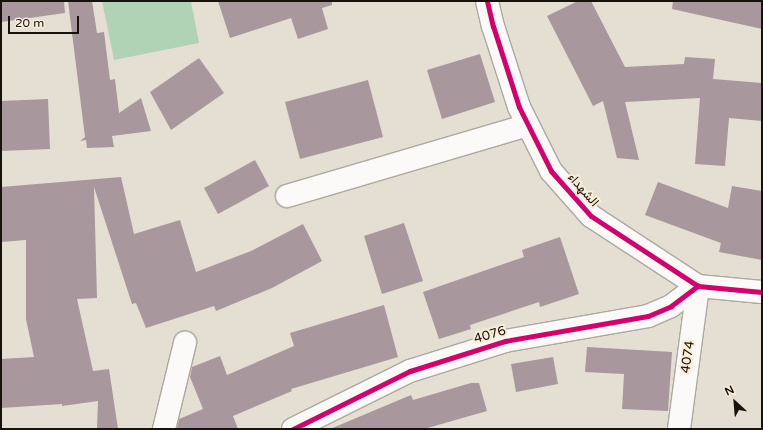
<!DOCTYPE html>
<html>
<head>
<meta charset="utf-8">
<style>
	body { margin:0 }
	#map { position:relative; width:763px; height:430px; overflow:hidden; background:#e5ded3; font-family:"Varela Round",Vazirmatn,sans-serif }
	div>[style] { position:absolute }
	.green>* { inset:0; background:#b1d3b5 }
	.building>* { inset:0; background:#a8979c }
	.roads { filter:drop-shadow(1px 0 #ada89f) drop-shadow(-1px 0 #ada89f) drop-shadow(0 1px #ada89f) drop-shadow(0 -1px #ada89f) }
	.minor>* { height:22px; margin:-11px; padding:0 11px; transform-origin:11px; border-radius:11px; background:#fbfaf8 }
	.cycleway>* { height:5px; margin:-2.5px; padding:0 2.5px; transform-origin:2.5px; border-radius:2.5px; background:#d6006c }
	span { translate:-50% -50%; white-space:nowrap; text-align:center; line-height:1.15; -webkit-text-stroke:4px #faedd7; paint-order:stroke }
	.street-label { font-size:13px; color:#17120b }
	.frame { position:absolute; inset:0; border:2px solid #17120b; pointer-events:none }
	.north { position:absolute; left:715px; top:382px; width:40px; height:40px; -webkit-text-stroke:3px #faedd7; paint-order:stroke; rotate:334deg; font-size:11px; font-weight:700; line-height:16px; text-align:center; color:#17120b }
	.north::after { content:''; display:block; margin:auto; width:14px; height:18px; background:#17120b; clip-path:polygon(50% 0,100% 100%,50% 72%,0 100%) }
	.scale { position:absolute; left:8px; top:16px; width:71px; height:18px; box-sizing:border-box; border:2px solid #17120b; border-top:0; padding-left:5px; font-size:12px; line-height:14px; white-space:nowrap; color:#17120b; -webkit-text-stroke:3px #faedd7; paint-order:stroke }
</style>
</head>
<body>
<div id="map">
	<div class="green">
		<div style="clip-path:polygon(102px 1px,191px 1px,199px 43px,114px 60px)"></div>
	</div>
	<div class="building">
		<div style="clip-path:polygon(1px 1px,64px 1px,65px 13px,1px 22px)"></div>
		<div style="clip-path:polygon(68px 1px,92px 1px,97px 33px,104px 32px,110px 80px,115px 79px,119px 113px,141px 98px,151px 131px,112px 136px,114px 147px,87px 148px,86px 140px,80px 141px,85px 137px)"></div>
		<div style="clip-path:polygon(218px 1px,332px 1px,332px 5px,322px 8px,328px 29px,298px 39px,291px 18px,230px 38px)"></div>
		<div style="clip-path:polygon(578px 1px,591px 1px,625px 67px,684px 64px,685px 57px,715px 59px,713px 79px,762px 83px,762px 121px,729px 118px,725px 166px,695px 164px,700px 98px,625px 102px,639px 160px,617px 158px,603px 101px,593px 106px,547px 16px)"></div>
		<div style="clip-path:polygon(673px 1px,762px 1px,762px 29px,672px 9px)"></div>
		<div style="clip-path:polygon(480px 54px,495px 102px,442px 119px,427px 70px)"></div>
		<div style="clip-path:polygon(199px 58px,224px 93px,171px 130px,150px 92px)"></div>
		<div style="clip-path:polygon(368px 80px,383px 137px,300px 159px,285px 102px)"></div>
		<div style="clip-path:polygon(48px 99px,50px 149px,1px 151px,1px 101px)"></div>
		<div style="clip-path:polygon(255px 160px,269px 186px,218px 214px,204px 188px)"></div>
		<div style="clip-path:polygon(121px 177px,134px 234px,180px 220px,196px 272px,251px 251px,303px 224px,322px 261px,272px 288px,216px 311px,214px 306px,146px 328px,136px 303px,132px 304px,94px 187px,97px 298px,77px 299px,93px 371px,109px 369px,118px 429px,97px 429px,98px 401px,62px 406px,62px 404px,1px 408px,1px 359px,34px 357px,26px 319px,26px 240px,1px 242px,1px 187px)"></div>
		<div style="clip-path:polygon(658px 182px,728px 208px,732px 186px,762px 191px,762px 260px,719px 252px,721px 243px,645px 215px)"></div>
		<div style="clip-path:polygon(404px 223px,423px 281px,382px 294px,364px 236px)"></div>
		<div style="clip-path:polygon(560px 237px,579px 294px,540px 307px,539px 302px,470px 325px,471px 329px,439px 339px,423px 292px,524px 257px,522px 250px)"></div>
		<div style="clip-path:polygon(384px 305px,398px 357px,291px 389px,292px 391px,233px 416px,238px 429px,177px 429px,179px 419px,203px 409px,190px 377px,192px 367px,220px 356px,227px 375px,294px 346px,290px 333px)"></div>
		<div style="clip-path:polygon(587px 347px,672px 352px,668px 411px,622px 409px,624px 374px,585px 372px)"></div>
		<div style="clip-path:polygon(553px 357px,558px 384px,516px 392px,511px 364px)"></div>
		<div style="clip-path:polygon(471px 383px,479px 383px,487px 411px,424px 429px,330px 429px,411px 395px,413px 400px)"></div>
	</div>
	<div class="roads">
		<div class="minor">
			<div style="left:487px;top:1px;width:26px;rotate:77deg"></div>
			<div style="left:493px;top:26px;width:85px;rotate:72.2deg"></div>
			<div style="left:519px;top:107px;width:72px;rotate:63.4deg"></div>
			<div style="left:551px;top:171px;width:60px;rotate:48.4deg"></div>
			<div style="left:591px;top:216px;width:128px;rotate:33.2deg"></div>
			<div style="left:698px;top:286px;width:64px;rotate:5.4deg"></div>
			<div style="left:287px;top:196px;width:251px;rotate:-16.4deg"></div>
			<div style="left:164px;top:429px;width:89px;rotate:-76.3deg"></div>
			<div style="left:293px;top:429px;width:131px;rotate:-26.4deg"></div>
			<div style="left:410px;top:371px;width:100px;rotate:-17.5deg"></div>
			<div style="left:505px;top:341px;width:145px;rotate:-9.9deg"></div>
			<div style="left:648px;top:316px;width:25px;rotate:-23deg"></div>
			<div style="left:671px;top:306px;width:34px;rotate:-37deg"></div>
			<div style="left:679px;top:429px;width:144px;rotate:-82.4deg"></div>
		</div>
	</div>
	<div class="cycleway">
		<div style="left:487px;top:1px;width:26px;rotate:77deg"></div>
		<div style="left:493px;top:26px;width:85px;rotate:72.2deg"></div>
		<div style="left:519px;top:107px;width:72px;rotate:63.4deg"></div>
		<div style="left:551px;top:171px;width:60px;rotate:48.4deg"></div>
		<div style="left:591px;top:216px;width:128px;rotate:33.2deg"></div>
		<div style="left:698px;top:286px;width:64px;rotate:5.4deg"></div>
		<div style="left:293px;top:429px;width:131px;rotate:-26.4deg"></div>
		<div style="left:410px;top:371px;width:100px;rotate:-17.5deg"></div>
		<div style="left:505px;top:341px;width:145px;rotate:-9.9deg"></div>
		<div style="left:648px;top:316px;width:25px;rotate:-23deg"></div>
		<div style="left:671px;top:306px;width:34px;rotate:-37deg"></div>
	</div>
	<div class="street-label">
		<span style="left:583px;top:190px;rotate:49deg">الشهداء</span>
		<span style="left:490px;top:335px;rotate:-16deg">4076</span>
		<span style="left:688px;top:357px;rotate:-82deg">4074</span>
	</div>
	<div class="frame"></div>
	<div class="north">N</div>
	<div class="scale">20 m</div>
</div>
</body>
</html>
